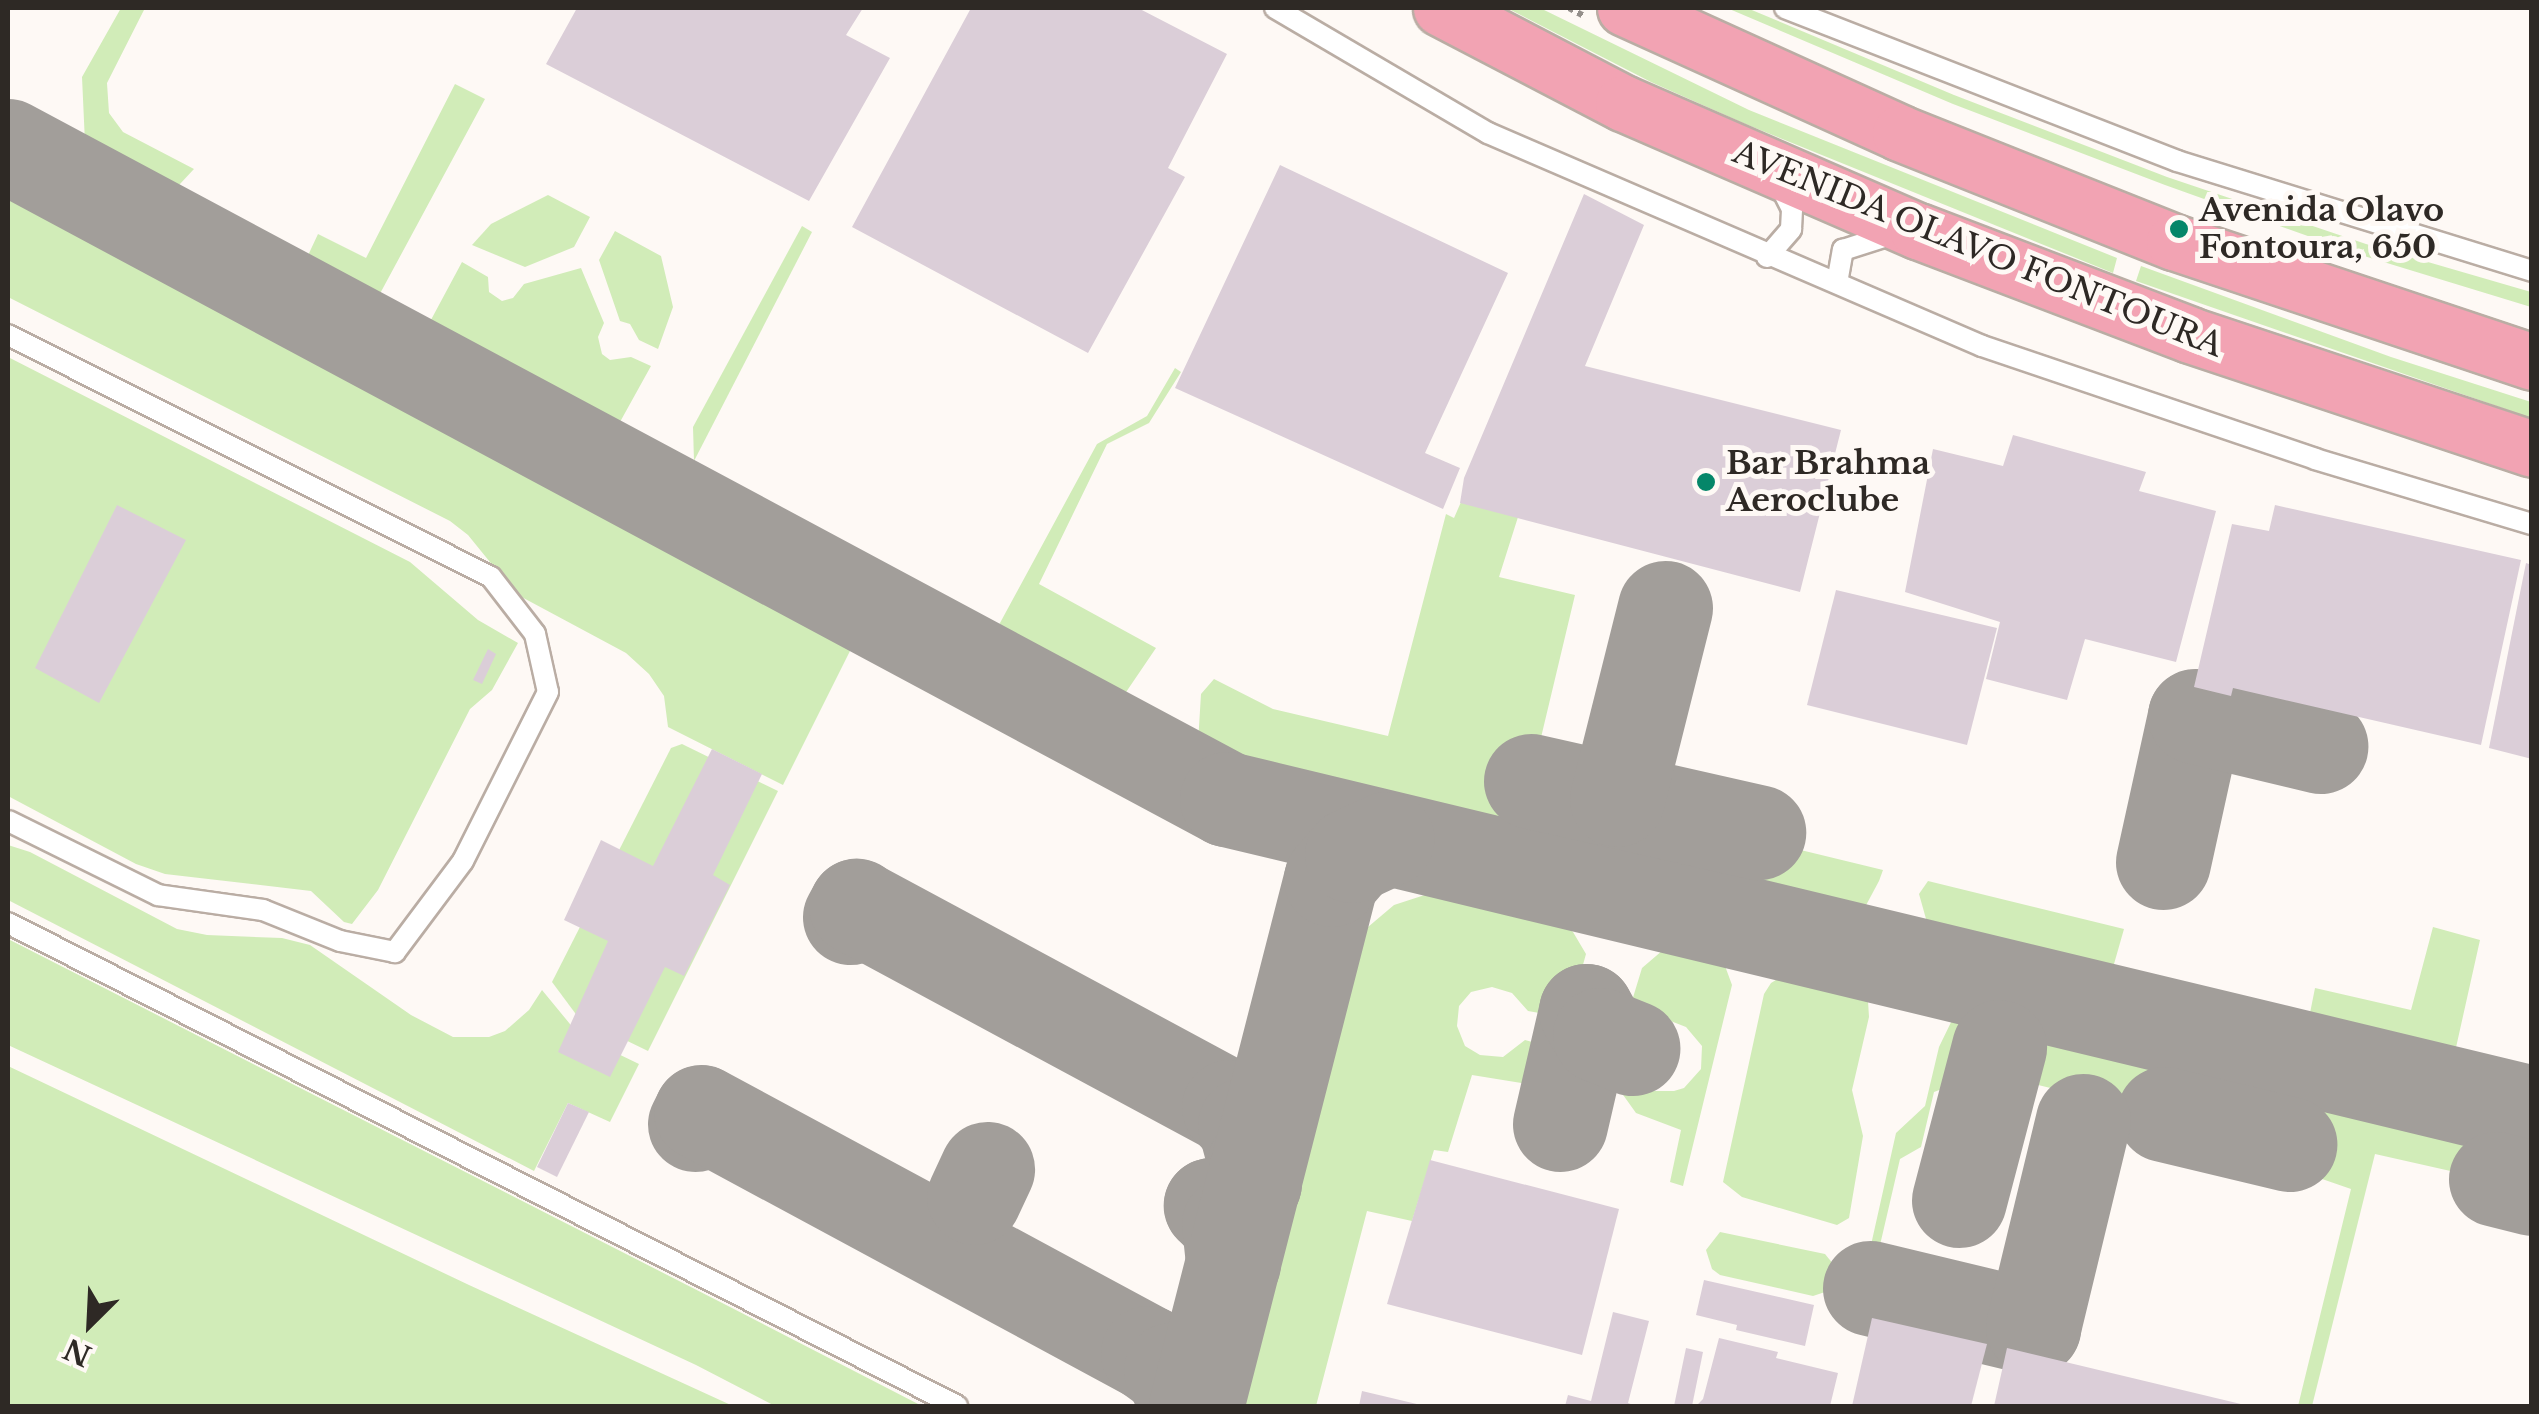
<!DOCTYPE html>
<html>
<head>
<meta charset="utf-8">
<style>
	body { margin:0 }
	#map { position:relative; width:2539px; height:1414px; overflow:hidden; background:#fef9f5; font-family:"Libre Baskerville",serif }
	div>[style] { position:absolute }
	.green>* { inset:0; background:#d1ecb8 }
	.taxiway>* { height:95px; margin:-47.5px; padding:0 47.5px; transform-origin:47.5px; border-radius:47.5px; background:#a29e9a }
	.building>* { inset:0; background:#dbced8 }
	.path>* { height:6px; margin-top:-3px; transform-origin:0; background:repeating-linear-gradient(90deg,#948f8b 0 5px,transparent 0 10px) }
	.roads { filter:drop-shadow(2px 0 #baada4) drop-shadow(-2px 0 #baada4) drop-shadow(0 2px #baada4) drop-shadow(0 -2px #baada4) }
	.service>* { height:20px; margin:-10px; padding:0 10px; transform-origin:10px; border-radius:10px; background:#fff }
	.primary>* { height:55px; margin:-27.5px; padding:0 27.5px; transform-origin:27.5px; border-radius:27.5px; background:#f2a3b3 }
	.dots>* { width:28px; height:28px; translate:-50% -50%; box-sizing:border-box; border:5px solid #fef9f5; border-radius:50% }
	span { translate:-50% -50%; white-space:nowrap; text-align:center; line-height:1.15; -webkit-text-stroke:10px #fef9f5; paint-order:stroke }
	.poi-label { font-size:32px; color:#2e2925; font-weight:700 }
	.left { translate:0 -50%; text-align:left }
	.street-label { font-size:32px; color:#2e2925 }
	.frame { position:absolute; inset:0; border:10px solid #2e2925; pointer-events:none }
	.north { position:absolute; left:40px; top:1274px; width:100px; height:100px; -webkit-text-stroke:8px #fef9f5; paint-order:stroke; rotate:204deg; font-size:28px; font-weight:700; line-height:40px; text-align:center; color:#2e2925 }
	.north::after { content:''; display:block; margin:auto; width:35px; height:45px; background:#2e2925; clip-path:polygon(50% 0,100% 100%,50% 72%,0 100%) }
</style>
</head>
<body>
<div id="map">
	<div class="green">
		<div style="clip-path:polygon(121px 8px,145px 8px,107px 83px,109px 113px,123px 132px,194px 169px,179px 185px,158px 187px,85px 143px,82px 77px)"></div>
		<div style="clip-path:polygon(1507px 8px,1540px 8px,1749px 110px,2117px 258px,2113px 273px,1743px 123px,1651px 82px)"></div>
		<div style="clip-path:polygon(1727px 8px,1747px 8px,1954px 95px,2167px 177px,2366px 244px,2531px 292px,2531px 307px,2364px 256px,2165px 185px,1953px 104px)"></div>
		<div style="clip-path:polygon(455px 84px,485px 99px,376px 301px,304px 264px,318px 234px,366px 258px)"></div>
		<div style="clip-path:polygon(8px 189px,854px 643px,783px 785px,668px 727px,664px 696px,649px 674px,626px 653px,516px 594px,468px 535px,450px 521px,8px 297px)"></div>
		<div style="clip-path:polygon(548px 195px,590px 217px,574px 247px,525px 267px,472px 245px,491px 224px)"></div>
		<div style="clip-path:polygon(802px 226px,812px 232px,694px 461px,693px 427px)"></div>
		<div style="clip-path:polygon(615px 231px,661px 256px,673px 307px,658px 349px,639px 340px,630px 324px,620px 321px,599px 260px)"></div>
		<div style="clip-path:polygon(462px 262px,488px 277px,489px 292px,502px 301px,513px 298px,524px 284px,581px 268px,604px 323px,598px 337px,602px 354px,610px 360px,631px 357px,651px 366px,615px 431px,425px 331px)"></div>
		<div style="clip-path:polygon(2141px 266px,2391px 357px,2531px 402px,2531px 418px,2136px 281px)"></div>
		<div style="clip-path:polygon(8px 357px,410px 562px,478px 620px,518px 643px,492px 690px,470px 709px,378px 890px,352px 924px,344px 922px,311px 891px,165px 874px,136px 864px,8px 796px)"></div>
		<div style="clip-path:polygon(1175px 368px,1181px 372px,1149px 423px,1107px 444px,1039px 584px,1156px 648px,1120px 701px,994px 634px,1097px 444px,1147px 416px)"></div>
		<div style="clip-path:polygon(1461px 502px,1518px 517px,1499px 577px,1575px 595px,1518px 834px,1259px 773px,1198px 743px,1201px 694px,1214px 679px,1273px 709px,1388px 736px,1446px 514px,1454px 518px)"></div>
		<div style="clip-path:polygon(682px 744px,778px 791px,648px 1051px,578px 1017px,552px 982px,671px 748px)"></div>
		<div style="clip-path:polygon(1760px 840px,1883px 870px,1879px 881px,1864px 909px,1855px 911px,1751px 886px)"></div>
		<div style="clip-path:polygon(8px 845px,30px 852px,177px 929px,207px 935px,282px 938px,310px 945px,411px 1015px,453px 1037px,489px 1037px,505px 1031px,529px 1010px,542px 990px,579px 1035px,639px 1064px,610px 1122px,568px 1103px,534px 1171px,8px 900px)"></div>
		<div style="clip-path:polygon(1928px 881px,2124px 929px,2112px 971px,1928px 926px,1919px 894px)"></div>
		<div style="clip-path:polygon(1437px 891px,1558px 917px,1573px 932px,1586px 954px,1568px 1018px,1528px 1011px,1512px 993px,1492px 987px,1471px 992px,1459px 1006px,1457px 1026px,1465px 1046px,1480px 1055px,1503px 1057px,1525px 1040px,1565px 1051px,1546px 1076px,1528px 1084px,1472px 1075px,1448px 1152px,1434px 1150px,1412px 1221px,1367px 1211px,1316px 1406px,1239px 1406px,1350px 963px,1368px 927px,1394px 905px)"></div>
		<div style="clip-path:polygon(2433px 927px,2480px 940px,2455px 1052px,2309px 1018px,2315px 988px,2411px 1010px)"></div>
		<div style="clip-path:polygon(8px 939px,732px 1308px,922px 1406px,775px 1406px,696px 1365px,8px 1045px)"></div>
		<div style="clip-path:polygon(1670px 944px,1721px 955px,1732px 985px,1683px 1186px,1670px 1182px,1681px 1130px,1636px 1113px,1611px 1078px,1616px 1062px,1633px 1066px,1654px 1091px,1674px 1091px,1684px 1088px,1701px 1069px,1702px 1046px,1686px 1027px,1668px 1020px,1649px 1026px,1639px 1035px,1624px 1027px,1642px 968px)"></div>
		<div style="clip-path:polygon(1789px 972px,1862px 989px,1868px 1001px,1869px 1017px,1852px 1090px,1863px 1136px,1849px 1218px,1837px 1225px,1742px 1197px,1723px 1182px,1764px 994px,1771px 983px)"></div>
		<div style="clip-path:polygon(1956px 1012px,1961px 1013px,1968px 1028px,1967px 1058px,1950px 1086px,1934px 1092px,1921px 1147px,1900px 1159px,1864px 1314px,1856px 1312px,1896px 1133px,1925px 1106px,1939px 1047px)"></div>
		<div style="clip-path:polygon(2049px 1034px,2158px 1060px,2167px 1074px,2169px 1090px,2160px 1121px,2139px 1134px,2065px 1117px,2071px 1093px,2018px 1080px,2028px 1053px)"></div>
		<div style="clip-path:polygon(8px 1066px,469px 1285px,733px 1406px,8px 1406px)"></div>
		<div style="clip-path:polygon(2327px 1098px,2488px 1136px,2495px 1161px,2486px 1179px,2375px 1154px,2312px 1406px,2298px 1406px,2351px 1189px,2296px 1170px,2289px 1141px,2299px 1113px)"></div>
		<div style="clip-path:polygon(1720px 1232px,1825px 1254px,1834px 1265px,1828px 1291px,1813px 1296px,1720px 1275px,1712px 1269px,1706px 1250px)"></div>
	</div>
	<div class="taxiway">
		<div style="left:8px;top:146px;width:1383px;rotate:28.18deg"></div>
		<div style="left:1227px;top:799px;width:1342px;rotate:13.53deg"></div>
		<div style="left:1531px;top:781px;width:233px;rotate:12.7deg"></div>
		<div style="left:1617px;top:799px;width:197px;rotate:-75.9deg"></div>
		<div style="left:2163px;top:862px;width:149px;rotate:-77.6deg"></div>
		<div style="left:2195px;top:716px;width:129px;rotate:13.5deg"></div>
		<div style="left:850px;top:917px;width:13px;rotate:-61deg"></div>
		<div style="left:856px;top:906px;width:424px;rotate:28.3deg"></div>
		<div style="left:1229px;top:1107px;width:24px;rotate:48deg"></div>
		<div style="left:1245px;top:1125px;width:38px;rotate:75deg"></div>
		<div style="left:1255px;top:1162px;width:21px;rotate:93deg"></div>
		<div style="left:1254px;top:1183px;width:21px;rotate:131deg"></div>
		<div style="left:1240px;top:1199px;width:30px;rotate:168deg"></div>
		<div style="left:1211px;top:1205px;width:26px;rotate:47deg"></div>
		<div style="left:1229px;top:1224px;width:39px;rotate:84deg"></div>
		<div style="left:2164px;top:1114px;width:129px;rotate:13.5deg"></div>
		<div style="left:695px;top:1124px;width:13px;rotate:-63deg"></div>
		<div style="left:701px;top:1112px;width:508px;rotate:28.33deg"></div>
		<div style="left:1148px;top:1353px;width:29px;rotate:36deg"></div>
		<div style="left:1171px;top:1370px;width:40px;rotate:65deg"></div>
		<div style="left:1560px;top:1124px;width:116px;rotate:-77deg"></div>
		<div style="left:1586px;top:1011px;width:28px;rotate:60deg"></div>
		<div style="left:1600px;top:1035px;width:35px;rotate:22deg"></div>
		<div style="left:2496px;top:1179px;width:37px;rotate:14deg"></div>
		<div style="left:974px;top:1197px;width:31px;rotate:-65deg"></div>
		<div style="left:1959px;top:1200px;width:158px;rotate:-75.3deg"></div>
		<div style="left:1870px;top:1288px;width:168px;rotate:13.5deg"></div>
		<div style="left:2033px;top:1327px;width:212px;rotate:-76.4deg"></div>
		<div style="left:1196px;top:1406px;width:544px;rotate:-75.63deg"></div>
		<div style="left:1331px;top:879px;width:32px;rotate:-49deg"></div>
		<div style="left:1352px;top:855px;width:38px;rotate:-25deg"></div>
	</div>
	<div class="building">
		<div style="clip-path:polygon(577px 8px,863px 8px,846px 35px,890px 58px,809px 201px,546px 64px)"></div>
		<div style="clip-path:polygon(971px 8px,1138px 8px,1227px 54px,1168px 168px,1185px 177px,1088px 353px,852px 227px)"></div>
		<div style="clip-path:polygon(1280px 165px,1508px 273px,1425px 453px,1460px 468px,1443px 509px,1175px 388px)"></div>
		<div style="clip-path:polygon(1584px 194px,1644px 225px,1585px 366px,1841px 430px,1800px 592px,1460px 503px,1464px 478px)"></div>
		<div style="clip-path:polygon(2013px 435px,2146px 472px,2139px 491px,2216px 511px,2176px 662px,2085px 639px,2067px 700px,1986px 679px,2000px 622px,1905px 592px,1933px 449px,2003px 466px)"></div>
		<div style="clip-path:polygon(117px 505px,186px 540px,99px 703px,35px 668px)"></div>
		<div style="clip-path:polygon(2275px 505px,2521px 560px,2481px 745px,2233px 688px,2231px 696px,2194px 687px,2232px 524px,2269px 531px)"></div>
		<div style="clip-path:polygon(2526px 563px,2532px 565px,2532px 759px,2489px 748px)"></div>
		<div style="clip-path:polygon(1836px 590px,1997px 628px,1967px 745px,1807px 705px)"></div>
		<div style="clip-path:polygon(488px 649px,496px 654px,482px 684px,473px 680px)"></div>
		<div style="clip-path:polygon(712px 749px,762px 774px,713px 875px,730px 885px,684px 976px,665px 967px,610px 1077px,558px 1052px,608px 941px,564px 920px,601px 840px,653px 866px)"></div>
		<div style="clip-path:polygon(568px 1103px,589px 1112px,557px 1177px,537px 1167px)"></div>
		<div style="clip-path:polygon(1430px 1160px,1619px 1209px,1582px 1355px,1387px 1304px)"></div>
		<div style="clip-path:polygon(1704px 1280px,1814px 1305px,1805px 1346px,1736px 1330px,1737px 1325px,1696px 1315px)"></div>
		<div style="clip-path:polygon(1613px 1312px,1649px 1321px,1628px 1403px,1636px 1406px,1565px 1406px,1568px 1395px,1591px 1401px)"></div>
		<div style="clip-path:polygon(1872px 1318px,1987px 1344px,1971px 1406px,1852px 1406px)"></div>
		<div style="clip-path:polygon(1719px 1338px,1778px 1352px,1776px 1358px,1838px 1373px,1830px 1406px,1696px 1406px,1703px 1399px)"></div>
		<div style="clip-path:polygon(1686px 1348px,1703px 1352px,1692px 1406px,1674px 1406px)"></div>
		<div style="clip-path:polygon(2007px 1348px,2245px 1405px,2245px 1406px,1994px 1406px)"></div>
		<div style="clip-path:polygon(1362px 1391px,1421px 1405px,1421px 1406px,1359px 1406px)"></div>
	</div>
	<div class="path">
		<div style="left:1569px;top:8px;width:17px;rotate:28deg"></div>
	</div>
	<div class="roads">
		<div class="service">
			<div style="left:1275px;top:8px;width:247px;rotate:30.4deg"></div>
			<div style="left:1488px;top:133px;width:538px;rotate:23.32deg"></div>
			<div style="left:1982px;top:346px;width:352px;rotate:18.7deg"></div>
			<div style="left:2315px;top:459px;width:227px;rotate:16.7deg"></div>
			<div style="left:1785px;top:8px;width:421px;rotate:21.3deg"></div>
			<div style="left:2177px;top:161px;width:372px;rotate:17.2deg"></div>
			<div style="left:1767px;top:257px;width:37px;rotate:-49deg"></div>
			<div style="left:1791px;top:229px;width:20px;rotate:-87deg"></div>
			<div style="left:1792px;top:209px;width:28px;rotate:-117deg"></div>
			<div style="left:1837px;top:283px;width:34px;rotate:-80deg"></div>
			<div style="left:1843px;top:250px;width:56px;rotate:-17.8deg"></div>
			<div style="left:8px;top:335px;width:540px;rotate:26.61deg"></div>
			<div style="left:491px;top:577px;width:72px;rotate:52.3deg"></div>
			<div style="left:535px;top:634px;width:59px;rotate:77.4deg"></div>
			<div style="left:548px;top:692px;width:189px;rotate:116.7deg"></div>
			<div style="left:463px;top:861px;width:114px;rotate:126.8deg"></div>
			<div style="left:395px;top:952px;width:56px;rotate:-168.7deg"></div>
			<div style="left:340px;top:941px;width:83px;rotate:-158.1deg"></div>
			<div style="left:263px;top:910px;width:106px;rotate:-171.9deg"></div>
			<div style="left:158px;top:895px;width:167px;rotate:-153.7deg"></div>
			<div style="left:8px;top:923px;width:1065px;rotate:26.97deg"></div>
		</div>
		<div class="primary">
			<div style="left:1441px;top:8px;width:205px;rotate:27.6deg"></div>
			<div style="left:1623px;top:103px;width:322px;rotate:23.5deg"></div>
			<div style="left:1918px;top:231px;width:291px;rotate:20.9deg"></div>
			<div style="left:2190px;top:335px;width:360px;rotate:18.4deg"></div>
			<div style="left:1625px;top:8px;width:302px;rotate:24.4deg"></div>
			<div style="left:1900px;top:133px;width:295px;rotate:21.7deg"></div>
			<div style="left:2174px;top:242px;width:378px;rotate:18.5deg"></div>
		</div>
	</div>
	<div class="dots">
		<div style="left:2179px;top:229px;background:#058669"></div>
		<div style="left:1706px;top:482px;background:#058669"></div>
	</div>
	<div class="poi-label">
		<span class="left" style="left:2199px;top:229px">Avenida Olavo<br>Fontoura, 650</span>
		<span class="left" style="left:1726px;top:482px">Bar Brahma<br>Aeroclube</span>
	</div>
	<div class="street-label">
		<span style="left:1978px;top:249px;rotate:22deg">AVENIDA OLAVO FONTOURA</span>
	</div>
	<div class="frame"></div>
	<div class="north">N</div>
</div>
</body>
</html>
